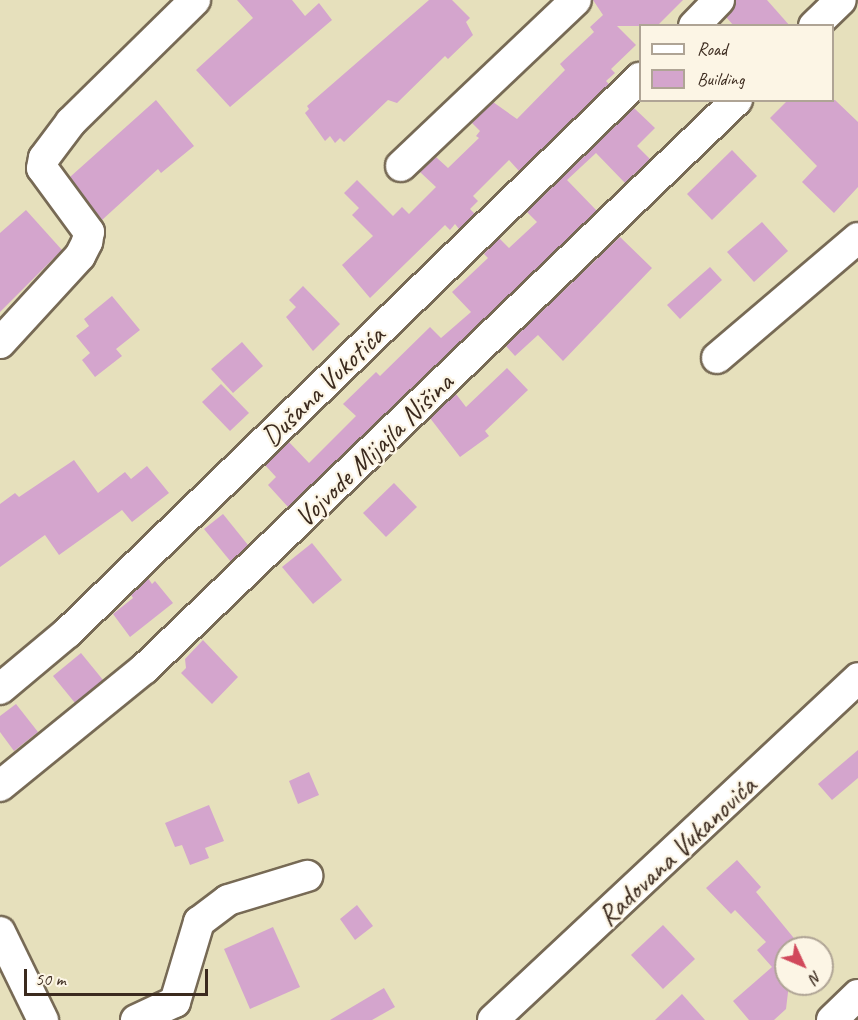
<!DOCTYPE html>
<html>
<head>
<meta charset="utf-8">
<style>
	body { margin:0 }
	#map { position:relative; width:858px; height:1020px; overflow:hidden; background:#e6e0bc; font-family:Caveat,sans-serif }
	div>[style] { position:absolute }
	.building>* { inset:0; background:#d4a5cd }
	.roads { filter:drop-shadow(2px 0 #776a55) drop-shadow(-2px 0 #776a55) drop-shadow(0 2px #776a55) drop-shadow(0 -2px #776a55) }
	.minor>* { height:30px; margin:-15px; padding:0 15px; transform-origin:15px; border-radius:15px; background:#fff }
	span { translate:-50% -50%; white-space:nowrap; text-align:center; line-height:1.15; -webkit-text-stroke:4.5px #fcf5e5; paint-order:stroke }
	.street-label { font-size:28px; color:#3b2a1e }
	.legend { position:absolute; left:639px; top:24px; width:195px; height:78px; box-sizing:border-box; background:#fcf5e5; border:2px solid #afa495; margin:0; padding:8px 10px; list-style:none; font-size:18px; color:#3b2a1e }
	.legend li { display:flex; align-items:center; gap:12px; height:30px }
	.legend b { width:30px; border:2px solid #afa495 }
	.north { position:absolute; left:774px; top:936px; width:60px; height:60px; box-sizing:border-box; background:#fcf5e5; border:2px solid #afa495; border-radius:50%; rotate:134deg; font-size:16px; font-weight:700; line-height:24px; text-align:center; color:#3b2a1e }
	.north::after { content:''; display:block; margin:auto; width:21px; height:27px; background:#d1495b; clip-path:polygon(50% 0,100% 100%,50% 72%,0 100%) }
	.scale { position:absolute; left:24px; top:969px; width:184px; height:27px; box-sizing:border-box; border:3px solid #3b2a1e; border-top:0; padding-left:8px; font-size:18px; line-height:21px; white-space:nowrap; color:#3b2a1e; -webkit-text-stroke:4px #fcf5e5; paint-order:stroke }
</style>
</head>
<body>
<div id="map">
	<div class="building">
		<div style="clip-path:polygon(237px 0,292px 0,305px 16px,319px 3px,332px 20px,230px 107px,196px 70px,253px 18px)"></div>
		<div style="clip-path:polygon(429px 0,452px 0,470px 18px,466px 22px,473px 35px,448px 59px,445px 56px,397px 103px,388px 100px,344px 142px,340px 138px,335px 143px,330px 136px,325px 141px,305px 113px,309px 109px,307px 106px)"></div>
		<div style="clip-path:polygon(593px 0,683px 0,657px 26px,617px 26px,636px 45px,611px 69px,615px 73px,606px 81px,609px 84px,519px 171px,509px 160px,473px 196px,478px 201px,470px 209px,475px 214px,459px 229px,455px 224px,450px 230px,445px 225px,370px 298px,342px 265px,373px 236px,352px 215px,359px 208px,344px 193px,357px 180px,393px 216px,402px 207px,409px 214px,436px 187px,420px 172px,436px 157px,448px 168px,479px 138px,476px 136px,480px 131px,472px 123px,493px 102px,517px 119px,565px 70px,560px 64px,594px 32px,590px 27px,603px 15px)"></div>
		<div style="clip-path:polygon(736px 0,767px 0,790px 26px,734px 26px,726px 17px)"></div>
		<div style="clip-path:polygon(156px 100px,194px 146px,161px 173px,158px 169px,102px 220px,70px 177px)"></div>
		<div style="clip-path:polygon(788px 100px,835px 100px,858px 122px,858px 187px,834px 213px,802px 182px,817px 166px,770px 118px)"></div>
		<div style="clip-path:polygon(634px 108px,655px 128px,637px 146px,650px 159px,625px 183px,596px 153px,567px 180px,597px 211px,288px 507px,268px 485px,276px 477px,265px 465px,289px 442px,309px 463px,356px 416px,343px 404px,376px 372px,380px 376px,430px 327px,441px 338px,471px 312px,452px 292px,488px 258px,484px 254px,499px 238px,509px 248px,537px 222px,527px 212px)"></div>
		<div style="clip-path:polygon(732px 150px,757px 176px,712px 220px,687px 194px)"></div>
		<div style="clip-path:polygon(26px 210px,62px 250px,0 312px,0 233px)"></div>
		<div style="clip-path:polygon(762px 222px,788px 251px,754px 282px,727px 252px)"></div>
		<div style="clip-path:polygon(620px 237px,652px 268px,563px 361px,538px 335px,515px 356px,506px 346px)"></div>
		<div style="clip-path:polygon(710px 267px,722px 280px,680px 319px,667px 305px)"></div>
		<div style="clip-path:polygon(303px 286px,340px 324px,313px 351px,286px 317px,296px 307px,289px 300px)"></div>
		<div style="clip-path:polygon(112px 296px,140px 330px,116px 349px,122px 356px,95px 377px,82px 360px,90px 353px,76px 336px,89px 326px,84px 319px)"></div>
		<div style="clip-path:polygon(242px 342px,263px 366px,233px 393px,211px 369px)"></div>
		<div style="clip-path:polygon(507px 368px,528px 390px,485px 431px,489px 436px,460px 457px,430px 418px,456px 394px,466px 407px)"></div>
		<div style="clip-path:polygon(221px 384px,249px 413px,230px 431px,202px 402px)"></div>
		<div style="clip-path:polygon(74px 460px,98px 493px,125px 472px,131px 479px,147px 466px,169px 493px,132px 522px,122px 510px,59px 555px,45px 535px,0 567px,0 504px,15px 493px,19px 497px)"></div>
		<div style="clip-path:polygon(394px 483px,417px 507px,386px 537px,363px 513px)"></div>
		<div style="clip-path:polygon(223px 514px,248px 545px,231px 562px,204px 529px)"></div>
		<div style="clip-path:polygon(312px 543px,342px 580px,313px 604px,282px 567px)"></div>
		<div style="clip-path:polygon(148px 578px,152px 584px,155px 581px,173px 603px,130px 637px,113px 614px,133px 598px,131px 595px)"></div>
		<div style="clip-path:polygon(203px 640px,238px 677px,212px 704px,181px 673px,186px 668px,185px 659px)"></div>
		<div style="clip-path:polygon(81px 653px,103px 680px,75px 703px,53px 676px)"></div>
		<div style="clip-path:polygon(16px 704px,38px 732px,14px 751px,0 732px,0 716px)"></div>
		<div style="clip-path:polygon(858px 750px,858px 778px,832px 800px,818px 784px)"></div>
		<div style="clip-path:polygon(309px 772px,319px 795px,298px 804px,289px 781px)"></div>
		<div style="clip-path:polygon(209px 805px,224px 841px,205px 848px,209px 858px,190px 865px,182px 845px,175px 847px,165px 823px)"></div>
		<div style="clip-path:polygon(737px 860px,761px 887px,756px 892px,802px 948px,786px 948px,786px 984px,789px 984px,786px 1009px,774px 1020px,749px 1020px,733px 1001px,772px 967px,757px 950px,766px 942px,735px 910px,731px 914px,706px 888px)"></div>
		<div style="clip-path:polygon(357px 905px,373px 926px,355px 940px,340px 919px)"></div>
		<div style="clip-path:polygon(663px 925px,695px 959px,663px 989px,631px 955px)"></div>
		<div style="clip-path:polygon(273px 927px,300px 987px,250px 1009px,224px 949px)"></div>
		<div style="clip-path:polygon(384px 988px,395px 1007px,372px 1020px,330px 1020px)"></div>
		<div style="clip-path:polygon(682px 994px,705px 1020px,655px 1020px)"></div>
	</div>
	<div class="roads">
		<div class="minor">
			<div style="left:694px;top:26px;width:36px;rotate:-46deg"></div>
			<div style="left:814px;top:26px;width:37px;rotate:-44deg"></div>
			<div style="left:401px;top:166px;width:241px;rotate:-43.5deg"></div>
			<div style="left:0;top:343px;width:118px;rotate:-47.4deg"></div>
			<div style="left:80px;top:256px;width:16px;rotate:-63deg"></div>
			<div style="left:87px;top:242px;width:10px;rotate:-79deg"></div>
			<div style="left:89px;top:232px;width:79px;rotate:-126.3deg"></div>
			<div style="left:42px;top:168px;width:10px;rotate:-79deg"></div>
			<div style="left:44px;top:158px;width:45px;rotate:-53.1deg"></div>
			<div style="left:71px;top:122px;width:174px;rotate:-44.5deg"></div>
			<div style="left:717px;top:358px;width:185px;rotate:-40.4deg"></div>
			<div style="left:0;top:689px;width:87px;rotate:-39.9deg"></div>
			<div style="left:67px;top:633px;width:798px;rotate:-44.09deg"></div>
			<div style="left:0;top:786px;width:186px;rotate:-39.1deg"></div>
			<div style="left:144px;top:669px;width:822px;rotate:-43.82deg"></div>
			<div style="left:0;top:932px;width:98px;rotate:64deg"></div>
			<div style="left:136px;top:1020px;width:43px;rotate:-24.8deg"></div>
			<div style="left:175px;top:1002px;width:84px;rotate:-73.3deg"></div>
			<div style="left:199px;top:922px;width:36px;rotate:-37deg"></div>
			<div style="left:228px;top:900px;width:83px;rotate:-16.9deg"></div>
			<div style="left:493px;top:1020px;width:500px;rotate:-43.1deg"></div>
			<div style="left:832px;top:1020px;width:36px;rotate:-44deg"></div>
		</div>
	</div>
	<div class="street-label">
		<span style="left:323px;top:386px;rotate:-44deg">Dušana Vukotića</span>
		<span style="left:374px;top:450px;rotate:-44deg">Vojvode Mijajla Nišina</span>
		<span style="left:677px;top:851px;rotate:-43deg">Radovana Vukanovića</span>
	</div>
	<ul class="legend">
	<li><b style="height:8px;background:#fff"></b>Road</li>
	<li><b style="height:16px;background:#d4a5cd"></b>Building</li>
	</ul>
	<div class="north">N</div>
	<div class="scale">50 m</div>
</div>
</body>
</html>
